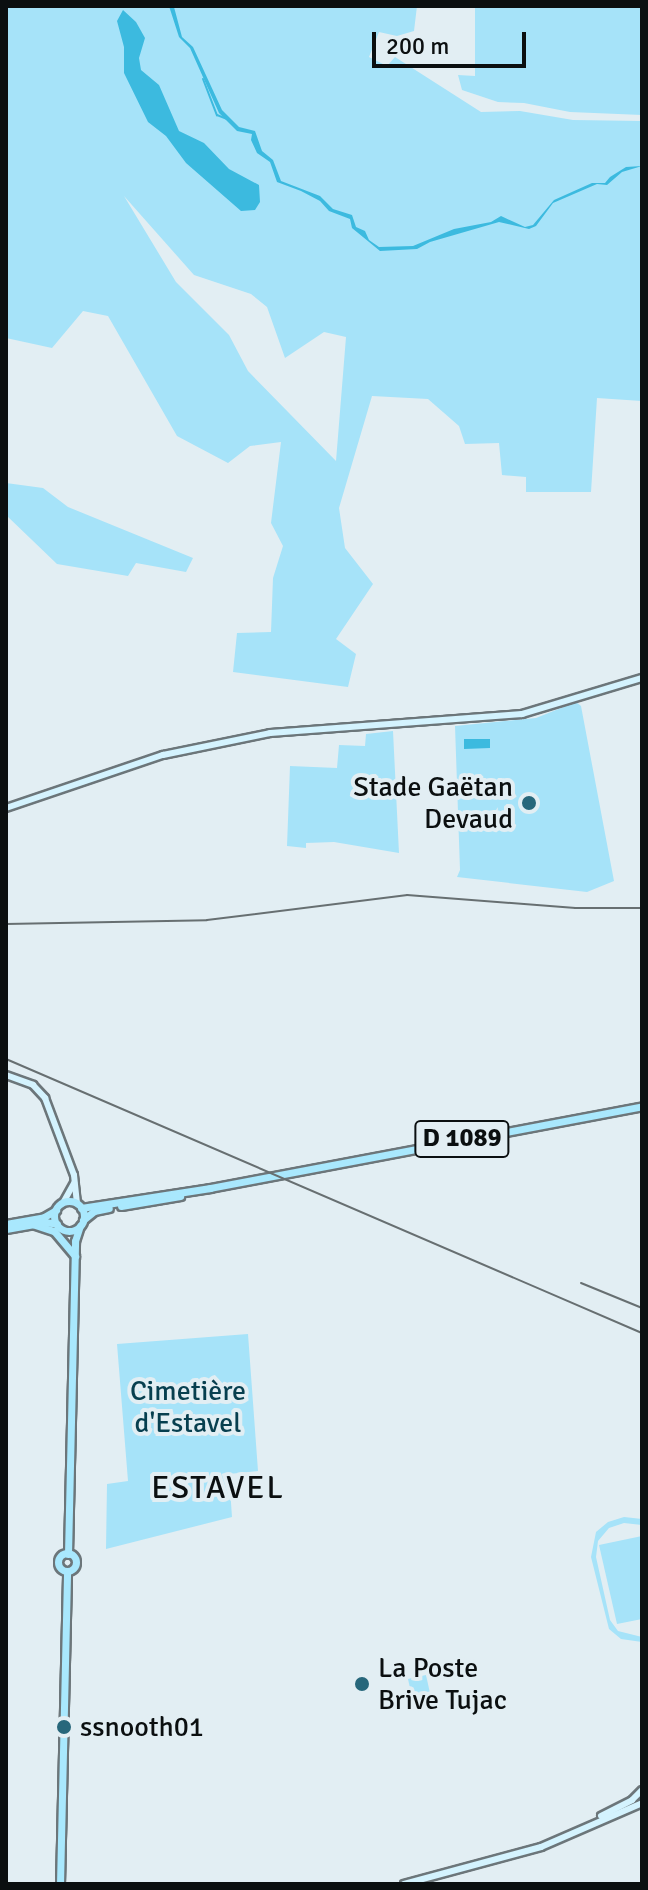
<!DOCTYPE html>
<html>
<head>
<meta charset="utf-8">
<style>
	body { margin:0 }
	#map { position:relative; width:648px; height:1890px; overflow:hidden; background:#e2eef3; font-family:Signika,sans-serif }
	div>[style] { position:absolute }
	.green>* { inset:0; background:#a6e3f9 }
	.water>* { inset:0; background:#3cbadf }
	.stream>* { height:2px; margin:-1px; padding:0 1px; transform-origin:1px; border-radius:1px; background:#3cbadf }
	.roads { filter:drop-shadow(2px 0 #6c767a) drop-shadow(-2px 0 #6c767a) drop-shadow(0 2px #6c767a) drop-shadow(0 -2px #6c767a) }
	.secondary>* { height:6px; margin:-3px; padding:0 3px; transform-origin:3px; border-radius:3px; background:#d4f3fe }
	.primary>* { height:7px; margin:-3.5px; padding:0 3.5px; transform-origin:3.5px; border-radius:3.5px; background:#a9e8fd }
	.primary>.ring { margin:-3.5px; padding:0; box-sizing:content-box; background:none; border:7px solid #a9e8fd; border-radius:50% }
	.rail>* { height:2px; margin:-1px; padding:0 1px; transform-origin:1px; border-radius:1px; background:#676f71 }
	.dots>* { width:22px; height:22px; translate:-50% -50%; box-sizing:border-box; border:4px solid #e2eef3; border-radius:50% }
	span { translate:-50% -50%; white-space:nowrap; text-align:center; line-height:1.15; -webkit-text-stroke:8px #e2eef3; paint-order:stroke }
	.shield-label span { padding:2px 6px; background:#e2eef3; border:2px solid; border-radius:6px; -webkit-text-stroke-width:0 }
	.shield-label { font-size:26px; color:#0b0f10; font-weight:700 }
	.poi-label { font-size:28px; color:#0b0f10 }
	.right { translate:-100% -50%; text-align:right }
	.left { translate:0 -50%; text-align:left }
	.park-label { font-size:28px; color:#073f4f }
	.quarter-label { font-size:32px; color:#0b0f10; letter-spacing:2px }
	.frame { position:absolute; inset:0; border:8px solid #0b0f10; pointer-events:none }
	.scale { position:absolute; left:372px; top:32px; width:154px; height:36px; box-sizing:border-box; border:4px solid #0b0f10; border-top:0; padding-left:10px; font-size:24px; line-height:28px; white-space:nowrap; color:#0b0f10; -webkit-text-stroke:6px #e2eef3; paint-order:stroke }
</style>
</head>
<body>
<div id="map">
	<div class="green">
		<div style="clip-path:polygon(evenodd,6px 6px,417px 6px,414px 31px,397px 36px,379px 32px,369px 57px,387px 66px,395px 57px,481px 112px,520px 111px,573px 120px,642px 121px,642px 401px,597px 398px,591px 492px,526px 492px,526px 477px,502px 475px,499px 443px,465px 444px,459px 426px,428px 399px,372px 396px,339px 508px,345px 548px,373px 584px,336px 639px,356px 654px,348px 687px,233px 672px,237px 633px,271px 632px,273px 578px,283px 546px,271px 523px,281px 442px,250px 446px,228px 463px,177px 436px,108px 316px,83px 311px,52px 348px,6px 338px,6px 6px,124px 196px,194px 275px,251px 294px,267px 307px,285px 358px,324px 332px,346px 337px,336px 461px,248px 371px,229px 335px,176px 282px,124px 196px)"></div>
		<div style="clip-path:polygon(475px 6px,642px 6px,642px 115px,570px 112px,524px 103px,498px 102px,462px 90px,458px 75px,475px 76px)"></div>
		<div style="clip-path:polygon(6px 483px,43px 488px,68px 507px,193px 558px,186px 572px,136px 563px,128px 576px,57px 564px,6px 515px)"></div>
		<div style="clip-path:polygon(576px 702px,581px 706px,614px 881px,587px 892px,457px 877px,460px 870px,455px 726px,536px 718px)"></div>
		<div style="clip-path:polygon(393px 731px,399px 853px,334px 842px,306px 843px,306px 848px,287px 846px,290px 766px,337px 768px,339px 745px,365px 746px,366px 734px)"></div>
		<div style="clip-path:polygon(248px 1334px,258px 1471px,229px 1474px,232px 1517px,106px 1549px,107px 1484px,128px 1481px,117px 1344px)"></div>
		<div style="clip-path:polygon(624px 1517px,642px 1519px,642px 1525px,624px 1523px,609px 1528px,598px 1541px,596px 1557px,610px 1620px,618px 1631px,642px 1637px,642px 1642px,621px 1639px,609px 1629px,591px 1557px,596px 1532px,608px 1522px)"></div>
		<div style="clip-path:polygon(642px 1536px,642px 1619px,617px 1624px,599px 1545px)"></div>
		<div style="clip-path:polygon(426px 1675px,433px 1707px,415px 1711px,408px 1679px)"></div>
	</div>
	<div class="water">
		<div style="clip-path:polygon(169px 6px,174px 7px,182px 37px,193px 47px,222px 110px,239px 127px,255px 131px,262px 151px,273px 160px,281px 181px,320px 196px,333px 209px,352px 215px,356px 227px,365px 231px,369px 240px,379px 247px,413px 246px,454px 229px,491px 222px,501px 216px,525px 227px,533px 225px,554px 200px,592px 183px,605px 183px,610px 177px,626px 167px,642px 166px,622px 172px,607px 185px,597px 184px,553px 203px,536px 226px,529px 229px,499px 222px,430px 242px,417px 249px,380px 251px,352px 228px,350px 219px,329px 211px,320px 201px,301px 191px,277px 182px,270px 162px,257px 153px,251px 140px,252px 134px,237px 131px,219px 113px,190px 48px,179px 37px)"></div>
		<div style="clip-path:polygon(123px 10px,136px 22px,145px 38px,139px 58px,141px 70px,159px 85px,179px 131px,204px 143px,229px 169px,259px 185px,260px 202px,255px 210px,241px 211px,186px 163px,166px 136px,148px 122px,124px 73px,124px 47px,117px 21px)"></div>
		<div style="clip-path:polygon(464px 739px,490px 739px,490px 748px,464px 749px)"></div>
	</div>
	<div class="stream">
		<div style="left:203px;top:79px;width:39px;rotate:69deg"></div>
		<div style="left:217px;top:115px;width:11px;rotate:22deg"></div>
	</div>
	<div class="roads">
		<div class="secondary">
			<div style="left:6px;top:808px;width:166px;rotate:-18.7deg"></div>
			<div style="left:163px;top:755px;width:109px;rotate:-11.6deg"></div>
			<div style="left:270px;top:733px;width:253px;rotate:-4.3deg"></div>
			<div style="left:522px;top:714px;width:125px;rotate:-16.7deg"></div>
			<div style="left:6px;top:1075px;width:29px;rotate:20deg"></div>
			<div style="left:33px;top:1085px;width:18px;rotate:47deg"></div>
			<div style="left:45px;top:1098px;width:82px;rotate:69.4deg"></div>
			<div style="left:74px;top:1175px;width:28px;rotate:84deg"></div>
			<div style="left:63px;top:1203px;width:23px;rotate:-61deg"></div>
			<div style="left:601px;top:1816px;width:35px;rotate:-27deg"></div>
			<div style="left:632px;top:1800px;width:14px;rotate:-45deg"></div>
			<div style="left:404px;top:1884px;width:142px;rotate:-15.1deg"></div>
			<div style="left:541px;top:1847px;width:110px;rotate:-23.5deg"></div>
		</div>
		<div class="primary">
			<div class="ring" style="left:54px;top:1201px;width:23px;height:23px"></div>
			<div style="left:121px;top:1206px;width:60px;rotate:-9.6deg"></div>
			<div style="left:81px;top:1208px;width:131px;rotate:-8.8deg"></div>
			<div style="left:210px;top:1188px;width:440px;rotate:-10.7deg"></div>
			<div style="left:83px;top:1220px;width:14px;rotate:-39deg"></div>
			<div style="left:94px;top:1211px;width:15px;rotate:-11deg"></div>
			<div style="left:6px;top:1224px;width:39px;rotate:-10deg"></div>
			<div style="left:44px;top:1217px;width:14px;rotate:-30deg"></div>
			<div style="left:32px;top:1224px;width:23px;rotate:18deg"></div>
			<div style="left:54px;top:1231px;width:33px;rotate:50deg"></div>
			<div style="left:6px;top:1229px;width:40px;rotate:-10deg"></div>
			<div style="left:45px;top:1222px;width:12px;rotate:9deg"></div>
			<div class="ring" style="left:58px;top:1553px;width:11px;height:11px"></div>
			<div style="left:68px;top:1554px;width:313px;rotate:-88.7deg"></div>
			<div style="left:75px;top:1241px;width:16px;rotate:-72deg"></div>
			<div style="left:60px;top:1884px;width:313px;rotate:-88.7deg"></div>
		</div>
	</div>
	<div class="rail">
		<div style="left:6px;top:924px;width:201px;rotate:-1.1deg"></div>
		<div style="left:207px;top:920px;width:202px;rotate:-7.1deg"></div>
		<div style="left:407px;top:895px;width:169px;rotate:4.4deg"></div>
		<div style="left:575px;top:908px;width:67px"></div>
		<div style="left:6px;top:1059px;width:693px;rotate:23.31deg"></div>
		<div style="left:581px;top:1283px;width:66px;rotate:22.3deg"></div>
	</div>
	<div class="dots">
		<div style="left:529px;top:803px;background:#27677b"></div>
		<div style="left:362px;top:1684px;background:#27677b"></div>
		<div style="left:64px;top:1727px;background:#27677b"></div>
	</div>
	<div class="shield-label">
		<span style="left:462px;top:1139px">D 1089</span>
	</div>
	<div class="poi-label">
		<span class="right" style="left:513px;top:803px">Stade Gaëtan<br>Devaud</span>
		<span class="left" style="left:378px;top:1684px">La Poste<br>Brive Tujac</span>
		<span class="left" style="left:80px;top:1727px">ssnooth01</span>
	</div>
	<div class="park-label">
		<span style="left:188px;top:1407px">Cimetière<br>d'Estavel</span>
	</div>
	<div class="quarter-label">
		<span style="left:218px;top:1488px">ESTAVEL</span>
	</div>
	<div class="frame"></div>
	<div class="scale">200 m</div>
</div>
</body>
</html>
